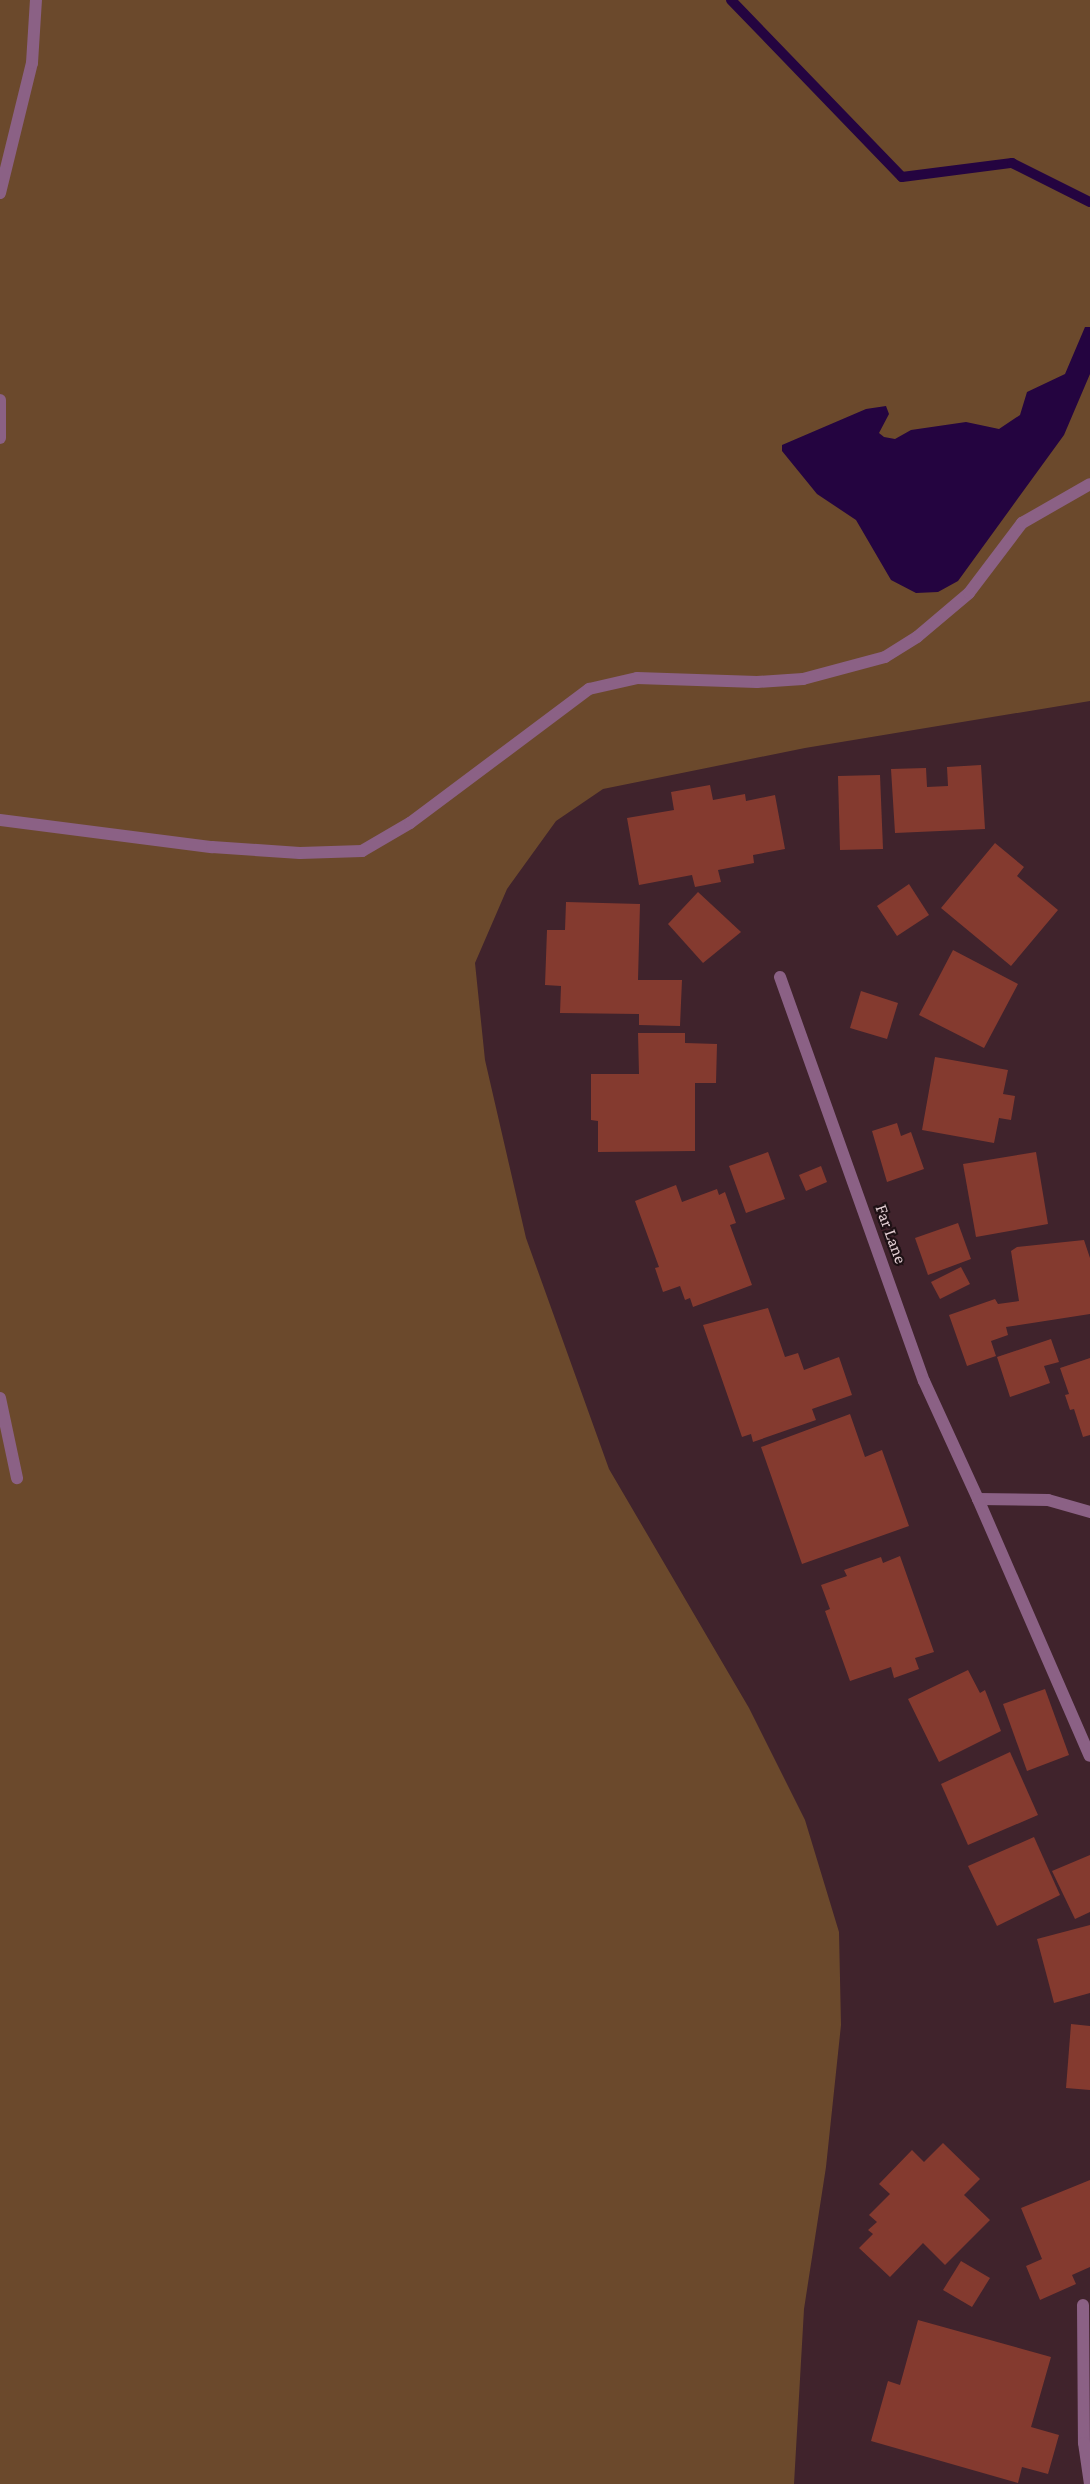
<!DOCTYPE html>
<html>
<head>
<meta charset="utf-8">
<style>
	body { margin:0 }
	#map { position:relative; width:1090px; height:2484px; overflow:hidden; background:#40232c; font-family:"Crimson Pro",serif }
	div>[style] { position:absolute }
	.green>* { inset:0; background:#6b492c }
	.water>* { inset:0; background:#240440 }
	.stream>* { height:10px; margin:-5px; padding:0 5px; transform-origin:5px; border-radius:5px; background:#240440 }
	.building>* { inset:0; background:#843a2f }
	.service>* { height:12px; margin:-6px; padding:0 6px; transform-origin:6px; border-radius:6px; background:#8b6185 }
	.minor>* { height:12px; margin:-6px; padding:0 6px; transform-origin:6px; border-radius:6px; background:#8b6185 }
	span { translate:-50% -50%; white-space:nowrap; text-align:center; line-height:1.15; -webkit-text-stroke:4.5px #1e1115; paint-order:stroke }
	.street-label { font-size:18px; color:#e0ccd1 }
</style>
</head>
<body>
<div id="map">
	<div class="green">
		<div style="clip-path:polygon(0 0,1090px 0,1090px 701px,805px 748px,603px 789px,556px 821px,507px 889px,475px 963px,485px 1060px,526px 1238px,609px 1469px,749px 1708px,805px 1820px,839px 1932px,841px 2025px,826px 2167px,804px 2309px,794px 2484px,0 2484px)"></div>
	</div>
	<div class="water">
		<div style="clip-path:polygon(1085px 327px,1090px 327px,1090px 374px,1064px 435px,958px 581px,938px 592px,916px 593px,891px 580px,856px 520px,817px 494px,782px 451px,782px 445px,866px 409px,886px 406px,889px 414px,879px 433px,884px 437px,895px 439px,911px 430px,966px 422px,999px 429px,1020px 415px,1027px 392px,1065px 374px)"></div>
	</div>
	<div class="stream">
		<div style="left:731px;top:0;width:246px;rotate:46deg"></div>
		<div style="left:902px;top:177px;width:111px;rotate:-7.3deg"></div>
		<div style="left:1012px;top:163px;width:87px;rotate:26.6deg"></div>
	</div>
	<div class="building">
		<div style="clip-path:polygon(981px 765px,985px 829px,895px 833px,891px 769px,926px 768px,927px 787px,948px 786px,947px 767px)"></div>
		<div style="clip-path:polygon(880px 775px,883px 849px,840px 850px,838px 776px)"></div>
		<div style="clip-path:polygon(710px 785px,713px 800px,745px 794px,746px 801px,775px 795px,785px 849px,753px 855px,754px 863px,718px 870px,721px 882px,695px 887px,692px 875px,639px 885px,627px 818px,674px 810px,671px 792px)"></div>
		<div style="clip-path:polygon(995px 843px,1024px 867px,1017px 876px,1058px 910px,1011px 966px,941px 908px)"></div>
		<div style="clip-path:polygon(909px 884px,929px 915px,897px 936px,877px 906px)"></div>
		<div style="clip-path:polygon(698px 892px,741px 932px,703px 963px,668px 924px)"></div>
		<div style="clip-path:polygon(566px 902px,640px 904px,638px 980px,682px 980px,680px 1026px,639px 1025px,639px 1014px,560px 1013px,561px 986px,545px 985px,547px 930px,565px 930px)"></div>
		<div style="clip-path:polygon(953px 950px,1018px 984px,984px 1048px,919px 1015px)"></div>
		<div style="clip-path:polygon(861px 991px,898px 1003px,887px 1039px,850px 1028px)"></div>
		<div style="clip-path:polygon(638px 1033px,685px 1033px,685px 1043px,717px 1044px,716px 1083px,695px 1083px,695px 1151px,598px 1152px,598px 1121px,591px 1120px,591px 1074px,639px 1074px)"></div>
		<div style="clip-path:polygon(935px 1057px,1008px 1070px,1003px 1094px,1015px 1096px,1011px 1120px,999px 1118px,994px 1143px,922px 1130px)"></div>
		<div style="clip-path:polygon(897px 1123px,901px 1136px,911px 1132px,924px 1169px,887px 1182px,872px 1131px)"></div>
		<div style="clip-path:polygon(768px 1152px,785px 1199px,746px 1213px,729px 1166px)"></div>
		<div style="clip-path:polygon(1036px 1152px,1048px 1224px,976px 1237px,963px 1164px)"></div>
		<div style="clip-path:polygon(821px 1166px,827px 1182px,806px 1191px,799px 1175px)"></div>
		<div style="clip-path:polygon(676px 1185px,682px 1202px,717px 1189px,719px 1195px,725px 1192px,736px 1223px,730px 1225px,752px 1285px,693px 1307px,690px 1298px,685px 1300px,680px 1286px,663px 1292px,655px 1268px,659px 1267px,635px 1201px)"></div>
		<div style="clip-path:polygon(958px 1223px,971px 1259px,928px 1275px,915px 1238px)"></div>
		<div style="clip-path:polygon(1084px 1240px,1090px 1258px,1090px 1314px,1006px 1327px,1008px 1335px,991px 1341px,996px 1356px,967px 1366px,949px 1315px,995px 1299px,998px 1304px,1019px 1301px,1011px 1251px,1017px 1247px)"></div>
		<div style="clip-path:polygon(961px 1267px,970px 1284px,940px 1299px,931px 1282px)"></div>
		<div style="clip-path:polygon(768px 1308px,785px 1357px,798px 1353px,804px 1370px,839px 1357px,852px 1395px,812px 1409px,816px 1420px,753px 1442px,751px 1434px,742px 1437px,703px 1325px)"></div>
		<div style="clip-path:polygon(1051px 1339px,1059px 1362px,1044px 1366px,1050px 1383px,1010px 1397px,997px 1357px)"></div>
		<div style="clip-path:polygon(1090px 1358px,1090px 1435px,1083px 1437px,1074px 1409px,1070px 1410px,1065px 1395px,1069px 1394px,1060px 1368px)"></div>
		<div style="clip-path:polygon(850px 1414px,865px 1457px,882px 1450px,909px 1526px,802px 1564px,761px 1447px)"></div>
		<div style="clip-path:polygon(900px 1556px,934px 1652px,915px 1658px,919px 1669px,894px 1678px,891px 1667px,850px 1681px,825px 1611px,830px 1609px,821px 1585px,847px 1576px,844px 1570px,881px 1557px,883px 1563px)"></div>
		<div style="clip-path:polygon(968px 1670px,980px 1693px,985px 1690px,1001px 1731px,939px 1762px,908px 1699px)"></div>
		<div style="clip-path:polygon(1045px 1689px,1069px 1755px,1027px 1771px,1003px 1704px)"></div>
		<div style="clip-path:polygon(1010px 1752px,1038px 1815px,968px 1845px,941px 1784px)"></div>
		<div style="clip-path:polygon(1034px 1837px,1060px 1895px,997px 1926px,968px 1866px)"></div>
		<div style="clip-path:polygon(1090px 1855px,1090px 1912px,1075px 1919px,1052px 1871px)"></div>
		<div style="clip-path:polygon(1090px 1925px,1090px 1993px,1054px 2003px,1037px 1939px)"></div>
		<div style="clip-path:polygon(1071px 2024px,1090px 2026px,1090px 2090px,1066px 2088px)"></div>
		<div style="clip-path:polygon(943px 2143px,980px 2179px,964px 2195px,990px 2220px,945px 2265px,923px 2243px,890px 2277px,859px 2248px,873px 2234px,868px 2230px,877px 2222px,869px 2215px,890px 2194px,879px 2184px,912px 2150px,924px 2162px)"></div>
		<div style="clip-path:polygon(1090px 2180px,1090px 2267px,1072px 2275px,1076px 2284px,1040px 2300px,1026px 2266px,1042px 2259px,1021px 2208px)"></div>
		<div style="clip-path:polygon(961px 2261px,990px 2278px,972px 2307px,943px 2290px)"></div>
		<div style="clip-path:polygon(918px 2320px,1051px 2357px,1031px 2427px,1059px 2435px,1048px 2474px,1022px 2467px,1018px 2483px,871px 2441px,888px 2381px,900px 2385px)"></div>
	</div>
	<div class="service">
		<div style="left:0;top:193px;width:134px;rotate:-76.2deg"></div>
		<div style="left:32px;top:63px;width:63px;rotate:-86.4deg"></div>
		<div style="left:0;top:400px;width:38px;rotate:90deg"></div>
		<div style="left:0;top:820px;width:214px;rotate:7.3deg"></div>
		<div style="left:212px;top:847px;width:88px;rotate:3.9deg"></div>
		<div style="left:300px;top:853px;width:62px;rotate:-1.8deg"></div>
		<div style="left:362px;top:851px;width:56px;rotate:-30.3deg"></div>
		<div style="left:410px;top:823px;width:224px;rotate:-36.8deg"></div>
		<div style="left:589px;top:689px;width:49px;rotate:-12.9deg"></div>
		<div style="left:637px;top:678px;width:120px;rotate:1.9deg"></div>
		<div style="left:757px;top:682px;width:46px;rotate:-3.7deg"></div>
		<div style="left:803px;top:679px;width:85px;rotate:-15deg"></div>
		<div style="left:885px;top:657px;width:38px;rotate:-32deg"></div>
		<div style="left:917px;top:637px;width:68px;rotate:-40.2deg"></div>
		<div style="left:969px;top:593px;width:88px;rotate:-52.9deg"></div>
		<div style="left:1022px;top:523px;width:78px;rotate:-29.8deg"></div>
		<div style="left:0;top:1398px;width:82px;rotate:78deg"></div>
	</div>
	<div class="minor">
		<div style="left:780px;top:977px;width:429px;rotate:70.4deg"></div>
		<div style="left:924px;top:1381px;width:130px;rotate:65.4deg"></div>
		<div style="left:978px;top:1499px;width:70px;rotate:0.8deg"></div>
		<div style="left:1048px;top:1500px;width:44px;rotate:15.9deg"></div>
		<div style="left:978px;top:1499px;width:280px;rotate:66.5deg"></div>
		<div style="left:1083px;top:2305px;width:138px;rotate:89.6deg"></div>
		<div style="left:1084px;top:2443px;width:41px;rotate:81.7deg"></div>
	</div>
	<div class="street-label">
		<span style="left:891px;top:1234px;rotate:70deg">Far Lane</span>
	</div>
</div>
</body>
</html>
